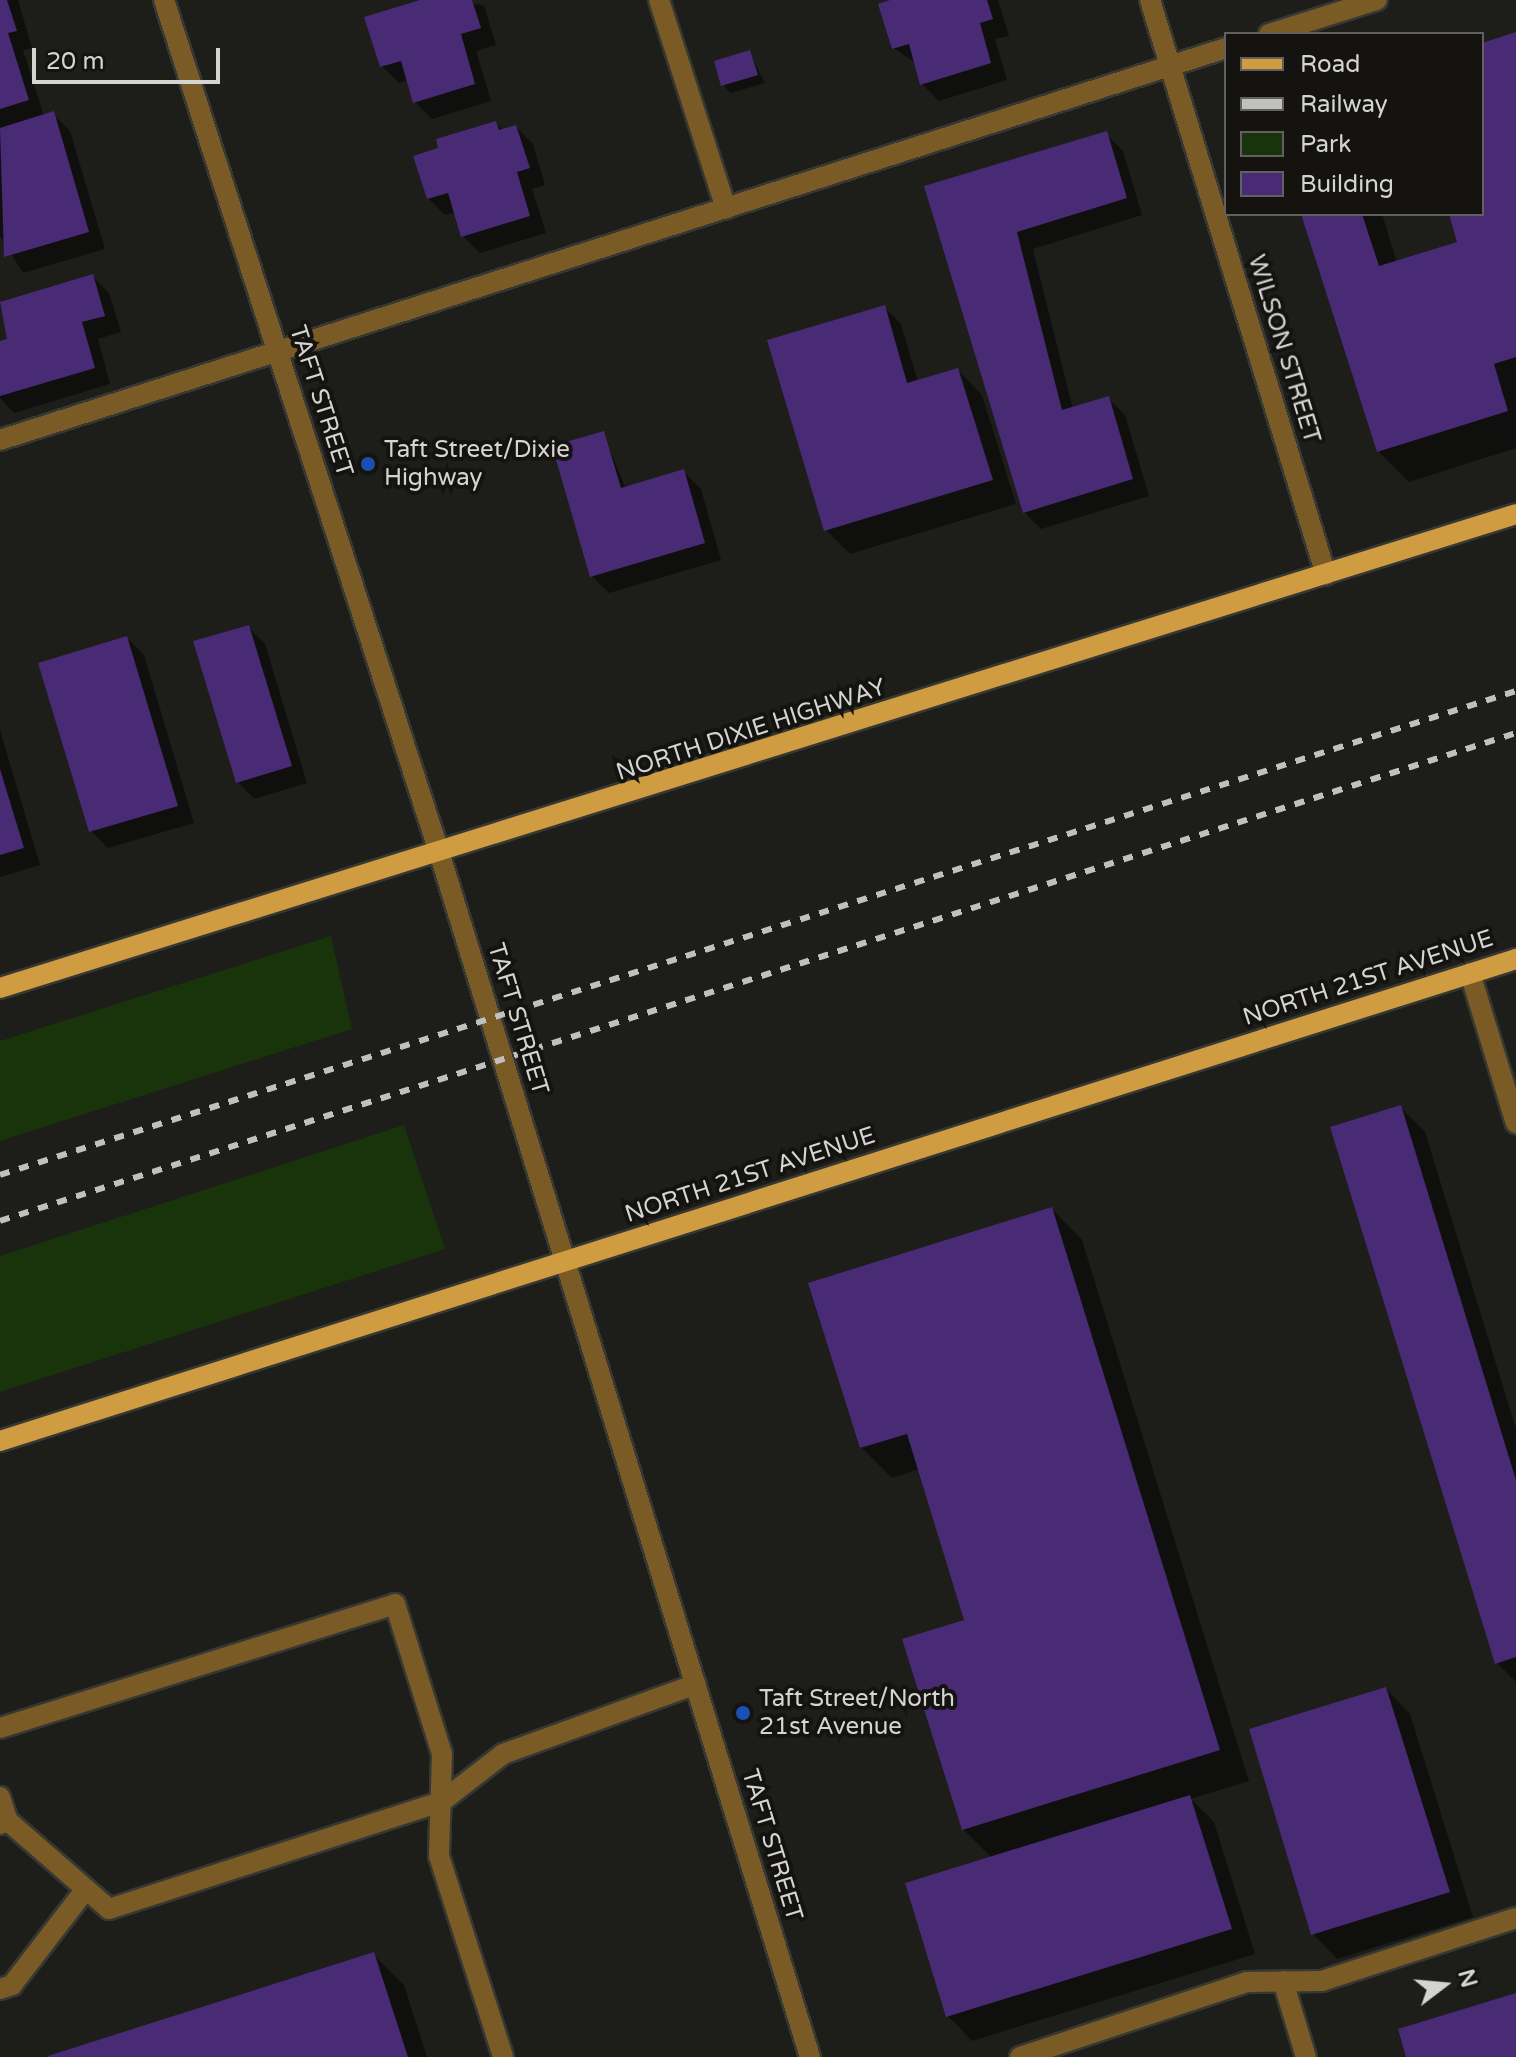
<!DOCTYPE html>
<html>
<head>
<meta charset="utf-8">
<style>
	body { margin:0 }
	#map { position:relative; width:1516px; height:2057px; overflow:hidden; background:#1d1d19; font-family:"Varela Round",sans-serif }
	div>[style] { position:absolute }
	.green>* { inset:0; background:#19330b }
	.shadow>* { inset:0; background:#0007 }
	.building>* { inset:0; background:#482b74 }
	.roads { filter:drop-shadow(2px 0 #373733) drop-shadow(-2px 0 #373733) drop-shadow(0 2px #373733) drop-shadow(0 -2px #373733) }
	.minor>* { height:20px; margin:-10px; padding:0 10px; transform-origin:10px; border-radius:10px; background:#7a5b25 }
	.major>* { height:20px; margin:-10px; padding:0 10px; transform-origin:10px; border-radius:10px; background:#d09c41 }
	.rail>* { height:6px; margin-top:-3px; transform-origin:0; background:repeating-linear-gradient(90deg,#c0c0be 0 10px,transparent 0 20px) }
	.dots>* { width:22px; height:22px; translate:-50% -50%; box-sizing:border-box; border:4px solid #141310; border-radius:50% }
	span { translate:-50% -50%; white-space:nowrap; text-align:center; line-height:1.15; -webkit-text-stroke:8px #141310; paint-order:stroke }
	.street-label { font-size:24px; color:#d4d4d2 }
	.poi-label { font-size:24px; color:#d4d4d2 }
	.left { translate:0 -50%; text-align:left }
	.legend { position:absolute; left:1224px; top:32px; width:260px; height:184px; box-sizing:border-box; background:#141310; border:2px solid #61605e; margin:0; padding:10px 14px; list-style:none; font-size:24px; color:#d4d4d2 }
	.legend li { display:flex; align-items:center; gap:16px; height:40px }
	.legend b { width:40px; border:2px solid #61605e }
	.north { position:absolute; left:1404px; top:1945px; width:80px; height:80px; -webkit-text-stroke:6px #141310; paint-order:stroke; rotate:74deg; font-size:22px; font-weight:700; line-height:32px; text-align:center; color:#d4d4d2 }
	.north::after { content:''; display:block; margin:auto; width:28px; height:36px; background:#d4d4d2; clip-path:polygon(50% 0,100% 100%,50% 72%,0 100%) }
	.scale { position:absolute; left:32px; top:48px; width:188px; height:36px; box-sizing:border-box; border:4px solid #d4d4d2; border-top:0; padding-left:10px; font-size:24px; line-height:28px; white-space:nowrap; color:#d4d4d2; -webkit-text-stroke:6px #141310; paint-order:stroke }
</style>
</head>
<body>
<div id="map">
	<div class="green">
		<div style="clip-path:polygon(331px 936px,352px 1029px,0 1141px,0 1041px)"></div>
		<div style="clip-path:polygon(404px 1125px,445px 1249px,0 1392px,0 1256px)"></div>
	</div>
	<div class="shadow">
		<div style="clip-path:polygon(0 0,18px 0,32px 48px,23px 50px,44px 116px,53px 114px,70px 131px,105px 249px,23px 273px,0 236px)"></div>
		<div style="clip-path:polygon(427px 0,484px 5px,496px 45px,476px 51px,491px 101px,432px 119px,415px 102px,409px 80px,399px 83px,382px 66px)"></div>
		<div style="clip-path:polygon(898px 0,998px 0,1009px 36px,995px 39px,1007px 80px,939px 101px,922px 84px,916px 63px,893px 48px)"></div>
		<div style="clip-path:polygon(1516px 34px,1516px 448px,1409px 482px,1378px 451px,1303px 214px,1382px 214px,1397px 263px,1460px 243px,1451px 214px,1482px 214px,1482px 45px)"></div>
		<div style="clip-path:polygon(749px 52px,765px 83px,731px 93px,723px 85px)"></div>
		<div style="clip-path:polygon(496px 123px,504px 131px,516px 127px,533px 144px,545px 185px,532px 189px,546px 233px,480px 253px,463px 236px,456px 212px,445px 215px,428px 198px,441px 150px)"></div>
		<div style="clip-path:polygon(1106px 134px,1123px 151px,1142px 215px,1033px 249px,1073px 409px,1108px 398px,1125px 415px,1149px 496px,1041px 529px,1024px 512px,927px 187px)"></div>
		<div style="clip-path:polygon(92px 276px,109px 293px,121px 332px,98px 339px,110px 384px,14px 413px,0 398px,0 343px,10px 340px,0 304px)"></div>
		<div style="clip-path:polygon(884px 307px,901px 324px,918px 382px,958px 370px,982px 395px,1016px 504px,850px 554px,825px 529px)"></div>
		<div style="clip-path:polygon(603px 433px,626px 489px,684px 472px,701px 489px,721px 560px,609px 593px,592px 576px)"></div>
		<div style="clip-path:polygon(248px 627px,265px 644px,307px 783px,254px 799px,238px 782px)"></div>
		<div style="clip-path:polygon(127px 638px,144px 655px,194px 823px,108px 848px,91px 831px)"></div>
		<div style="clip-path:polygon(0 730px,40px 865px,0 877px)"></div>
		<div style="clip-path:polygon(1400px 1107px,1425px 1132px,1516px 1429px,1516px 1682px,1497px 1663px)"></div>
		<div style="clip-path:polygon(1052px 1209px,1082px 1240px,1249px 1781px,1191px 1799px,1214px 1822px,1255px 1954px,972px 2041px,948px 2016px,992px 1858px,963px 1829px,967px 1622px,920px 1469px,892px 1478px,861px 1447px)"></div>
		<div style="clip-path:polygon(1386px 1689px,1410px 1714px,1473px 1917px,1337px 1959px,1313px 1934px)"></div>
		<div style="clip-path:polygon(374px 1955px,404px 1985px,427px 2057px,52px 2057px)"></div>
	</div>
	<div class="building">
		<div style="clip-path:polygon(0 0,7px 0,17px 31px,8px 33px,29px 100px,0 109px)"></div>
		<div style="clip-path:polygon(420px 0,472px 0,481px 28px,461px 34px,475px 84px,413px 103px,401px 61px,380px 67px,364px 17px)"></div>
		<div style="clip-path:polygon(890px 0,987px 0,993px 19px,980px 23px,991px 63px,920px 85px,909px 44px,892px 49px,878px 4px)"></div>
		<div style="clip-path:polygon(1516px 32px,1516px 357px,1494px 364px,1508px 411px,1377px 452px,1301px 214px,1362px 214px,1379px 266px,1457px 242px,1449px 214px,1482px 214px,1482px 43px)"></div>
		<div style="clip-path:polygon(750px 50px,758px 75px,721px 86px,714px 61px)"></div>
		<div style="clip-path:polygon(54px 111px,89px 232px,4px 257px,0 128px)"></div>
		<div style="clip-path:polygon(496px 121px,499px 130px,516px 125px,530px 168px,517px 172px,530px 216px,461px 237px,448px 193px,427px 199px,413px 156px,438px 148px,436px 139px)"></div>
		<div style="clip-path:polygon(1107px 131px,1127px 198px,1017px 232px,1062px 410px,1109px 396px,1133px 479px,1023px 513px,924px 186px)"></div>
		<div style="clip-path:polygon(93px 274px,105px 316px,82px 322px,95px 368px,0 396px,0 341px,7px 339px,0 302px)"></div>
		<div style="clip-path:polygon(885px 305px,907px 383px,958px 368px,993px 480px,824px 531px,767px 340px)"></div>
		<div style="clip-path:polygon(604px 431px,621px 488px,684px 469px,705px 543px,590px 577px,552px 446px)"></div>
		<div style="clip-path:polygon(249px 625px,292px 766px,236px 783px,193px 641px)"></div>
		<div style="clip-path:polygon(127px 636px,178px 806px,89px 832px,38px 663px)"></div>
		<div style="clip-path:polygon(0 769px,24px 848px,0 855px)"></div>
		<div style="clip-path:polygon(1401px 1105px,1516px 1480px,1516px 1657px,1495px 1664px,1330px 1127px)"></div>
		<div style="clip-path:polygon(1052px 1207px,1220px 1750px,962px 1830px,902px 1639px,964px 1620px,907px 1434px,860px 1448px,808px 1283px)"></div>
		<div style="clip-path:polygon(1386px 1687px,1450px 1892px,1311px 1935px,1249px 1729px)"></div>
		<div style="clip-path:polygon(1190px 1795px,1232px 1929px,946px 2017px,905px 1883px)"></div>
		<div style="clip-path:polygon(374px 1952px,408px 2057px,48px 2057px,48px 2056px)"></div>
		<div style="clip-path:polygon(1516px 1993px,1516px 2057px,1406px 2057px,1398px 2029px)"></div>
	</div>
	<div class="roads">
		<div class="minor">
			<div style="left:164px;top:0;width:898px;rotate:72.11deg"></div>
			<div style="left:440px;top:855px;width:1258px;rotate:72.89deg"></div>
			<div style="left:659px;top:0;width:219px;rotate:72.2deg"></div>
			<div style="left:1150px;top:0;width:601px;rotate:72.98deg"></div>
			<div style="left:1269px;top:34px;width:113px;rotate:-17.5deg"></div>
			<div style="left:0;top:440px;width:1287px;rotate:-17.73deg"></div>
			<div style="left:1470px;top:973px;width:157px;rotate:73deg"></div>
			<div style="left:0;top:1728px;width:414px;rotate:-17.4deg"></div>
			<div style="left:395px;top:1604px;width:157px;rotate:72.6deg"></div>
			<div style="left:442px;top:1754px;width:102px;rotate:91.7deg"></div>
			<div style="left:439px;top:1856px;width:211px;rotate:72.3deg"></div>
			<div style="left:0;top:1797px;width:25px;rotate:72deg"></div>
			<div style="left:8px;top:1821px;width:9px;rotate:159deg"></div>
			<div style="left:8px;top:1821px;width:134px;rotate:41.1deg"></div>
			<div style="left:109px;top:1909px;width:349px;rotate:-17.9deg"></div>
			<div style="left:441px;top:1802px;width:78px;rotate:-37.7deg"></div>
			<div style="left:503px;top:1754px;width:205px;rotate:-19.9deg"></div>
			<div style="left:1283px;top:1981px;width:79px;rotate:73.2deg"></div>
			<div style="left:0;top:1989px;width:13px;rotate:-18deg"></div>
			<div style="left:12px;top:1985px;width:121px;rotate:-52.4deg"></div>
			<div style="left:1020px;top:2057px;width:239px;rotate:-18.3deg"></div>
			<div style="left:1247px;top:1982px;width:75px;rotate:-0.8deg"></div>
			<div style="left:1322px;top:1981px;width:204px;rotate:-18deg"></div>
		</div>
		<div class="major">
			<div style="left:0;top:988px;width:1588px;rotate:-17.36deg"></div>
			<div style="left:0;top:1441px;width:1591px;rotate:-17.64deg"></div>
		</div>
	</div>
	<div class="rail">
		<div style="left:0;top:1175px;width:1591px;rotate:-17.71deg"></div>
		<div style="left:0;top:1221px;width:1593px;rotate:-17.84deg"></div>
	</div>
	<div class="dots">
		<div style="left:368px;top:464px;background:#1a4fb4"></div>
		<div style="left:743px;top:1713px;background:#1a4fb4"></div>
	</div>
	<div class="street-label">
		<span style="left:1284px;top:349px;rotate:73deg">WILSON STREET</span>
		<span style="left:321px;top:401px;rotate:72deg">TAFT STREET</span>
		<span style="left:751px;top:730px;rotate:-18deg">NORTH DIXIE HIGHWAY</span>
		<span style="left:1368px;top:978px;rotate:-18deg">NORTH 21ST AVENUE</span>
		<span style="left:518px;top:1019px;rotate:73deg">TAFT STREET</span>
		<span style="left:750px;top:1175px;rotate:-18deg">NORTH 21ST AVENUE</span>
		<span style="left:772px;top:1845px;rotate:73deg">TAFT STREET</span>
	</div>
	<div class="poi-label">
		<span class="left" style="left:384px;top:464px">Taft Street/Dixie<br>Highway</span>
		<span class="left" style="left:759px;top:1713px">Taft Street/North<br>21st Avenue</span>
	</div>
	<ul class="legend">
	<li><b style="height:10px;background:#d09c41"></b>Road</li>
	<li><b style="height:10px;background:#c0c0be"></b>Railway</li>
	<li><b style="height:22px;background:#19330b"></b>Park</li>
	<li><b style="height:22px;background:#482b74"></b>Building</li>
	</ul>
	<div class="north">N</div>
	<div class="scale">20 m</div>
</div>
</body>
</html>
